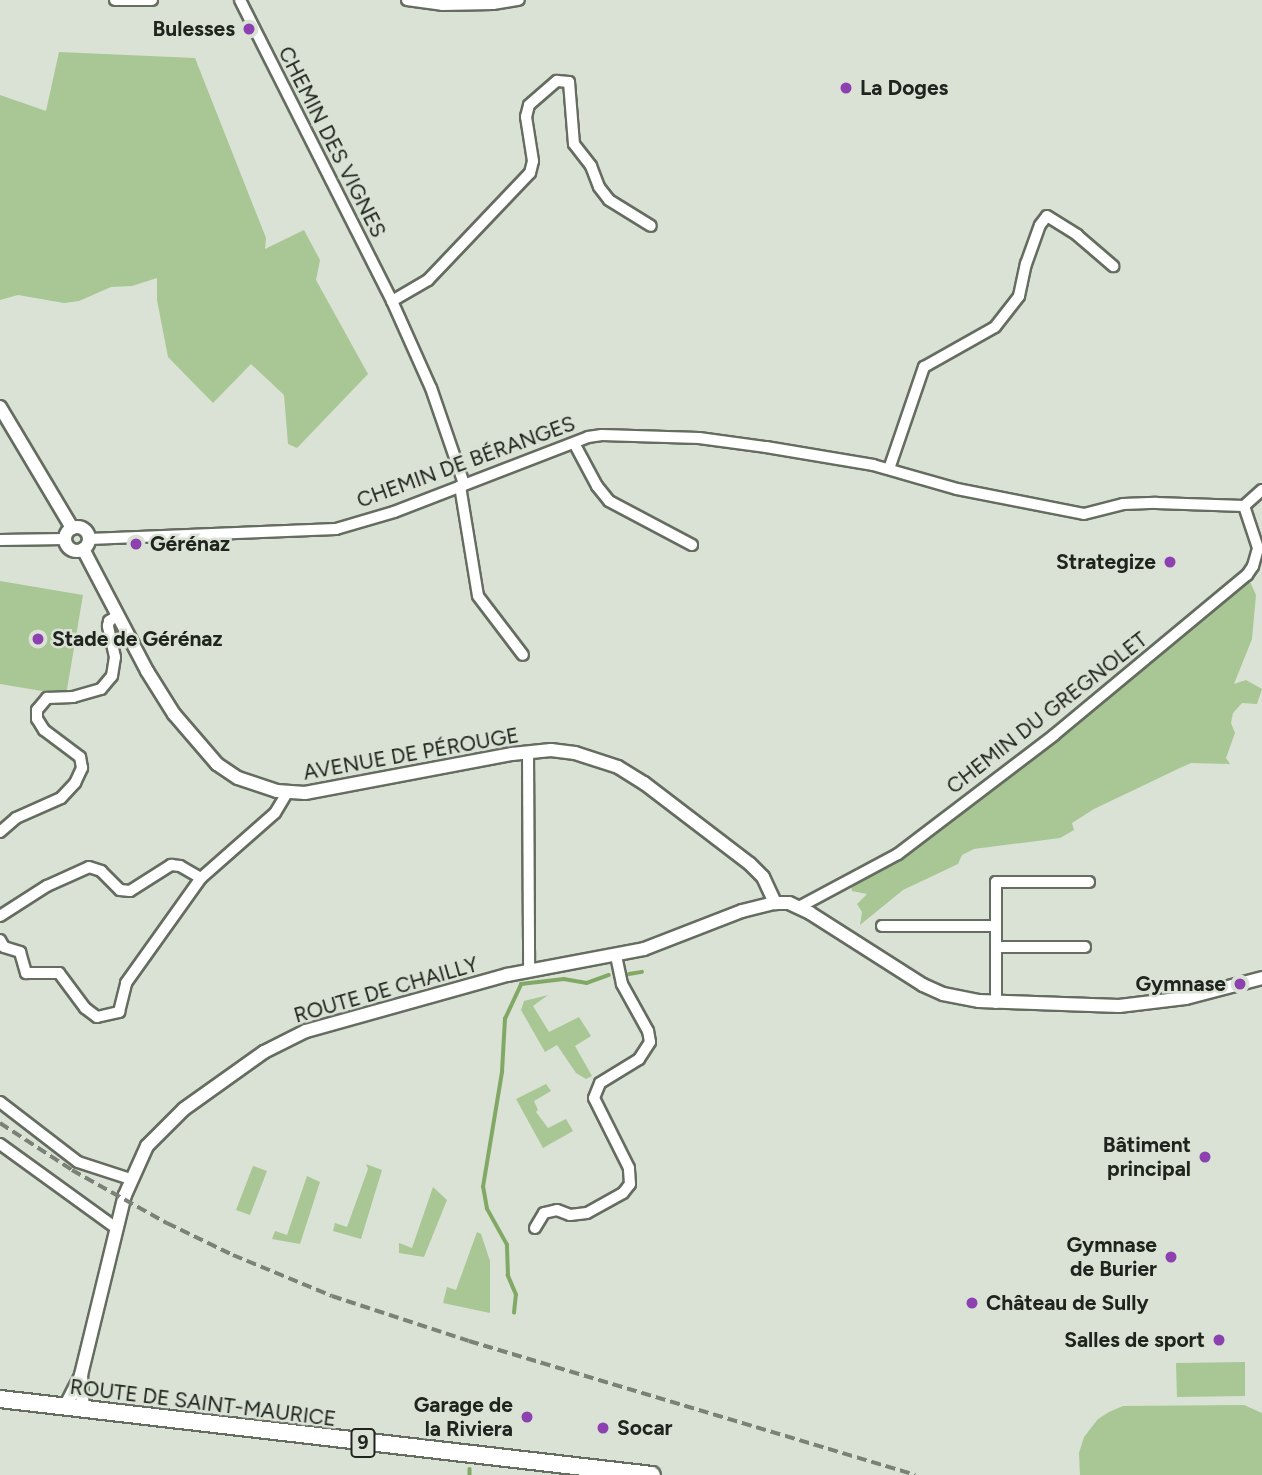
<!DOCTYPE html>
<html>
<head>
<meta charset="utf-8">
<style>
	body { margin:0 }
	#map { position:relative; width:1262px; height:1475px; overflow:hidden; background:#d9e2d4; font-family:Figtree,sans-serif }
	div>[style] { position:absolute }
	.green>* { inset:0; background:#a8c795 }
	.stream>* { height:3.5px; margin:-1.75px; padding:0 1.75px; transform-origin:1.75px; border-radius:1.75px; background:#81a965 }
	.roads { filter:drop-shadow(2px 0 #656c60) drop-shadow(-2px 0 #656c60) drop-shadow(0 2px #656c60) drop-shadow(0 -2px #656c60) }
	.minor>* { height:10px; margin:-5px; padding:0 5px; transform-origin:5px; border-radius:5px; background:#fff }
	.tertiary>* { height:12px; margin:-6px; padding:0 6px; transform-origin:6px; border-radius:6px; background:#fff }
	.tertiary>.ring { margin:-6px; padding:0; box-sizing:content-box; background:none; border:12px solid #fff; border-radius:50% }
	.primary>* { height:16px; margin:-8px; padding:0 8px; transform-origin:8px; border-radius:8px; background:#fff }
	.rail>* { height:3.5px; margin-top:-1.75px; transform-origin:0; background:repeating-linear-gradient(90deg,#7b8177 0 10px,transparent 0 15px) }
	.dots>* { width:19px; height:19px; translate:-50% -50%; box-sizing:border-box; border:4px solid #d9e2d4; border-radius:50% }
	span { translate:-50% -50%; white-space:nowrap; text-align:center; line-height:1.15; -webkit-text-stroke:5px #d9e2d4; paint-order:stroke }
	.shield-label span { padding:2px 5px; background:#d9e2d4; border:2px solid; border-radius:5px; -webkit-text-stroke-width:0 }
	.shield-label { font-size:19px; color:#20241e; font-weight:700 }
	.poi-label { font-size:21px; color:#20241e; font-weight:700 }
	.right { translate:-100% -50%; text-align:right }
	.left { translate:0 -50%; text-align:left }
	.street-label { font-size:21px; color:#20241e }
</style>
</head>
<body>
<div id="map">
	<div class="green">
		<div style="clip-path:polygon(59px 52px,195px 58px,266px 238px,265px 249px,304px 230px,320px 260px,316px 280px,368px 374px,297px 448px,288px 444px,284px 395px,251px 364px,213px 403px,168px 357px,157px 300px,157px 278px,132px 286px,111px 287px,79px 301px,64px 303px,18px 295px,0 300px,0 95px,46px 111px)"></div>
		<div style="clip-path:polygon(1247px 575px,1256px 595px,1252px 639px,1234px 684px,1246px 680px,1262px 689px,1257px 704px,1242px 703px,1233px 713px,1231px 723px,1235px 733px,1226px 758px,1230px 764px,1191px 763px,1182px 767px,1094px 809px,1072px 823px,1074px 830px,1060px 838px,974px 849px,962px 855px,958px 864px,903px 890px,860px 925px,862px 912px,857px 904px,867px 894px,852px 891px,851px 884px,899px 858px)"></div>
		<div style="clip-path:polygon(0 581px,83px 595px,66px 695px,0 684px)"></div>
		<div style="clip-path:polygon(548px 995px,533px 1006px,549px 1032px,579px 1017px,591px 1036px,575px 1046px,592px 1076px,586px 1079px,576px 1073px,557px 1045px,545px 1052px,521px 1010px,524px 1001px)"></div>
		<div style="clip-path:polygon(546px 1084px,551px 1091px,534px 1101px,538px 1110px,536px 1112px,548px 1128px,566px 1119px,573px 1131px,543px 1148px,516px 1099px)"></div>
		<div style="clip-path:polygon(366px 1164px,382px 1170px,361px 1239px,333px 1231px,335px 1223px,347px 1227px,368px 1169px)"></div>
		<div style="clip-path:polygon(253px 1166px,267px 1171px,250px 1215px,236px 1210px)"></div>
		<div style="clip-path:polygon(307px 1176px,320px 1182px,300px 1244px,272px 1239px,275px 1231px,287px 1235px)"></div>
		<div style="clip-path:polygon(433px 1187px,447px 1200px,424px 1257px,399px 1253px,399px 1243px,412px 1248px)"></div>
		<div style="clip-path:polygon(477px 1232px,481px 1234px,490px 1261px,490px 1313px,443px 1303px,447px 1287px,456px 1290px)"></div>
		<div style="clip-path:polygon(1245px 1362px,1245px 1396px,1177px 1397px,1176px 1363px)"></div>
		<div style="clip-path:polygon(1244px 1405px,1262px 1413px,1262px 1475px,1080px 1475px,1079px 1453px,1084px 1437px,1098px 1419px,1109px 1412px,1123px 1406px)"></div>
	</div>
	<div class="stream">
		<div style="left:629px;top:974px;width:13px;rotate:-9deg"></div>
		<div style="left:514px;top:1313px;width:18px;rotate:-84deg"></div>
		<div style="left:516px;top:1295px;width:21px;rotate:-113deg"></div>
		<div style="left:508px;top:1276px;width:31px;rotate:-92deg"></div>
		<div style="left:507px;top:1245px;width:41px;rotate:-119.1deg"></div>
		<div style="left:487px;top:1209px;width:22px;rotate:-100deg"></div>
		<div style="left:483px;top:1187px;width:117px;rotate:-80.6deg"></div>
		<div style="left:502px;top:1072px;width:53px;rotate:-86.8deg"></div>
		<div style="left:505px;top:1019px;width:38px;rotate:-65deg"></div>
		<div style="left:521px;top:984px;width:43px;rotate:-6.6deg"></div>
		<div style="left:564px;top:979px;width:23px;rotate:10deg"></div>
		<div style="left:587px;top:983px;width:23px;rotate:-20deg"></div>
		<div style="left:470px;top:1469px;width:6px;rotate:90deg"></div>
	</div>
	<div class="roads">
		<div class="minor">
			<div style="left:115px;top:0;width:37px"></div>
			<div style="left:240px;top:0;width:337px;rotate:63.2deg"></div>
			<div style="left:392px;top:301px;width:95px;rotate:65.9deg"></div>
			<div style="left:431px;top:388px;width:102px;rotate:71deg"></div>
			<div style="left:407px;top:0;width:35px;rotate:8deg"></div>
			<div style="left:442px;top:5px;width:51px;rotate:-1.1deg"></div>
			<div style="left:493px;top:4px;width:26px;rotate:-9deg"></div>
			<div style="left:392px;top:301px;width:42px;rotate:-30.3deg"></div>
			<div style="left:428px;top:280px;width:148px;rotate:-46.4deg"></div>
			<div style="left:530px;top:173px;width:12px;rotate:-76deg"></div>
			<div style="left:533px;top:161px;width:45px;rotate:-99deg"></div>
			<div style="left:526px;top:117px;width:12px;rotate:-76deg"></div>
			<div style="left:529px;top:105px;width:37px;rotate:-41deg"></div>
			<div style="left:557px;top:81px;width:12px;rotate:5deg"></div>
			<div style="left:569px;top:82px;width:62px;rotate:85.4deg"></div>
			<div style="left:574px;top:144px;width:28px;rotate:52deg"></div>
			<div style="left:591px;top:166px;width:22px;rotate:69deg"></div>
			<div style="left:599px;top:187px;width:16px;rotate:52deg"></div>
			<div style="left:609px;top:200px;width:49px;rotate:31.8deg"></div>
			<div style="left:574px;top:443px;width:49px;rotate:61.9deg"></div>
			<div style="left:597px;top:486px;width:19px;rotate:51deg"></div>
			<div style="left:609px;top:501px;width:94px;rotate:27.9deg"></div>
			<div style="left:889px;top:469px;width:108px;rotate:-71.1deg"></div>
			<div style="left:924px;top:367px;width:81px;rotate:-29.4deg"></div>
			<div style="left:995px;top:327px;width:39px;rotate:-52deg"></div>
			<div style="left:1019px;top:296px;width:33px;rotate:-78deg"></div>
			<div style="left:1026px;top:264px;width:41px;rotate:-70.3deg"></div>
			<div style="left:1040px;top:225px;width:11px;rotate:-52deg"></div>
			<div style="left:1047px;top:216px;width:36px;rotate:32deg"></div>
			<div style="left:1077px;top:235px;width:48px;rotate:40.7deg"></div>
			<div style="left:460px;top:486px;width:111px;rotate:80.7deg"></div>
			<div style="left:478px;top:596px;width:74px;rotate:52.7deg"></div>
			<div style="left:89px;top:539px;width:247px;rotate:-2.3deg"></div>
			<div style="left:336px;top:529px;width:60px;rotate:-16.3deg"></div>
			<div style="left:394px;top:512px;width:208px;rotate:-21.1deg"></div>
			<div style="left:588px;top:437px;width:14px;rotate:-8deg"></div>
			<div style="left:602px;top:435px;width:97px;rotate:1.8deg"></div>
			<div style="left:699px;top:438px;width:68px;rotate:7.7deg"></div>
			<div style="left:766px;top:447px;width:109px;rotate:9.5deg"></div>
			<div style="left:873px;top:465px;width:87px;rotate:15.9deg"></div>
			<div style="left:957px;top:489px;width:129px;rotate:11.1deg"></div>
			<div style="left:1084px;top:514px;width:40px;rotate:-14.4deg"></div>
			<div style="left:1123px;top:504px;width:33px;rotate:-2deg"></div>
			<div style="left:1156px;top:503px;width:88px;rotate:2deg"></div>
			<div style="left:1244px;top:506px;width:24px;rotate:-42deg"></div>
			<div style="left:0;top:540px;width:65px;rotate:-0.9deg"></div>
			<div style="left:528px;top:752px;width:218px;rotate:89.7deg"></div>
			<div style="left:0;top:832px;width:21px;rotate:-41deg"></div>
			<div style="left:16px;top:818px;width:49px;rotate:-24deg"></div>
			<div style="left:61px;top:798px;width:21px;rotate:-47deg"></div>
			<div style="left:75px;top:783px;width:17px;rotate:-65deg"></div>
			<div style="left:82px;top:768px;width:11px;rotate:-100deg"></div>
			<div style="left:80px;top:757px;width:45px;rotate:-143.1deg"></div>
			<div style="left:44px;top:730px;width:13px;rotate:-122deg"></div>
			<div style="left:37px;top:719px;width:9px;rotate:-90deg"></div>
			<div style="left:37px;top:710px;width:16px;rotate:-50deg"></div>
			<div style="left:47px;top:698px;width:26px;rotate:-2deg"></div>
			<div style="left:73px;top:697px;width:29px;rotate:-16deg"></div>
			<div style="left:101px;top:689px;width:17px;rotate:-50deg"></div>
			<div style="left:112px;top:676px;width:19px;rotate:-81deg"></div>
			<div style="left:115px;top:657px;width:32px;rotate:-103deg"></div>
			<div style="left:108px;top:626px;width:5px;rotate:-79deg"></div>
			<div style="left:109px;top:621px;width:9px;rotate:-32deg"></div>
			<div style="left:799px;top:907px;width:112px;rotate:-28.2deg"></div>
			<div style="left:898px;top:854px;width:196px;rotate:-37.3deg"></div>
			<div style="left:1054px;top:735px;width:251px;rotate:-39.7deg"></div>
			<div style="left:1247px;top:575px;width:11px;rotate:-56deg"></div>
			<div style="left:1253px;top:566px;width:19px;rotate:-74deg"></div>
			<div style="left:1258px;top:548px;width:44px;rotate:-108.4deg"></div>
			<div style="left:0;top:916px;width:56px;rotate:-32.6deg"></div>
			<div style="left:47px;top:886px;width:46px;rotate:-24.3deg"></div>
			<div style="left:89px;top:867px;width:13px;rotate:18deg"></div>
			<div style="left:101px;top:871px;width:27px;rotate:45deg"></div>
			<div style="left:120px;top:890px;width:10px;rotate:6deg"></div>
			<div style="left:130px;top:891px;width:49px;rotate:-32.4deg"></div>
			<div style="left:171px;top:865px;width:9px;rotate:6deg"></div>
			<div style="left:180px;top:866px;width:24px;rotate:30deg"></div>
			<div style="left:882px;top:926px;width:114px"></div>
			<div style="left:0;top:940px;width:8px;rotate:60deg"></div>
			<div style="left:4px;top:947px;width:17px;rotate:17deg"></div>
			<div style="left:20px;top:952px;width:22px;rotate:74deg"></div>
			<div style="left:26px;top:973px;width:33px"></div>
			<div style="left:59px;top:973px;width:44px;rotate:53.4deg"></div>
			<div style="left:85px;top:1008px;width:15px;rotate:37deg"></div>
			<div style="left:97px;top:1017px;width:23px;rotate:-13deg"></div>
			<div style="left:119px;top:1012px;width:30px;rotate:-76deg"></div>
			<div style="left:126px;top:983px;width:129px;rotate:-54.5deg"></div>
			<div style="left:201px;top:878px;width:98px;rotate:-41.3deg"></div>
			<div style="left:275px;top:813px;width:23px;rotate:-59deg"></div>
			<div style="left:996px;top:947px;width:89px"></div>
			<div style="left:996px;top:1003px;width:121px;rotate:-90deg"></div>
			<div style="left:996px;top:882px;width:93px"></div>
			<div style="left:0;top:1102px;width:98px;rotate:37.6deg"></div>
			<div style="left:78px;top:1162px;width:55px;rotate:18.1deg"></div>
			<div style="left:0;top:1144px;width:143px;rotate:35.9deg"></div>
			<div style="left:535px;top:1228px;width:17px;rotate:-59deg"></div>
			<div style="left:544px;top:1213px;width:13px;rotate:-13deg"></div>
			<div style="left:557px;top:1210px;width:14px;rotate:21deg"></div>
			<div style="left:570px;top:1215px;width:17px;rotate:-7deg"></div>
			<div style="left:587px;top:1213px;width:41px;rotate:-29.1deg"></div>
			<div style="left:623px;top:1193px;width:11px;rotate:-52deg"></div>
			<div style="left:630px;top:1184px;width:16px;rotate:-94deg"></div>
			<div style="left:629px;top:1168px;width:78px;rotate:-116.6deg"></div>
			<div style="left:594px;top:1098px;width:16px;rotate:-68deg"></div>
			<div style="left:600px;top:1083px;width:46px;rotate:-31.6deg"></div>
			<div style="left:639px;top:1059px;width:20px;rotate:-57deg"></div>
			<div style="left:650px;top:1042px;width:11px;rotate:-100deg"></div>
			<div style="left:648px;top:1031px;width:54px;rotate:-119deg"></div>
			<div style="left:622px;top:984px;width:30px;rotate:-102deg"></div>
		</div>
		<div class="tertiary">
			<div style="left:0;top:407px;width:141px;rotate:59.2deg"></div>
			<div class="ring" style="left:65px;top:527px;width:12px;height:12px"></div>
			<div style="left:83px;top:549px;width:138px;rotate:62.3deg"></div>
			<div style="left:147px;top:671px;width:51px;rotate:57.9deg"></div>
			<div style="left:174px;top:714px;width:66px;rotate:49.3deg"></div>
			<div style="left:217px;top:764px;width:25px;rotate:34deg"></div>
			<div style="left:238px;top:778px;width:41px;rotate:18.4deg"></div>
			<div style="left:277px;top:791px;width:28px;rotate:4deg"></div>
			<div style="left:305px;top:793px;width:211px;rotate:-10.7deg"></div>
			<div style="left:512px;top:754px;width:39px;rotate:-6deg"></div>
			<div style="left:551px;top:750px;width:24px;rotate:7deg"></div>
			<div style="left:575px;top:753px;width:45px;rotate:18deg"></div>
			<div style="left:618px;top:767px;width:31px;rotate:32deg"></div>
			<div style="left:644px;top:783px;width:133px;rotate:37.4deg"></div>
			<div style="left:750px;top:864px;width:18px;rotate:45deg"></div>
			<div style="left:763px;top:877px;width:29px;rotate:65deg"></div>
			<div style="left:81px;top:1375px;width:35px;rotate:87deg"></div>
			<div style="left:65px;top:1407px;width:36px;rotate:-63deg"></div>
			<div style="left:81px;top:1375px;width:185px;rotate:-76.3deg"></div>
			<div style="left:125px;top:1195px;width:54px;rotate:-65.8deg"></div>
			<div style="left:147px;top:1146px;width:52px;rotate:-45deg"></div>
			<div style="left:184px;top:1109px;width:98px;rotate:-35.5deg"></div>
			<div style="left:264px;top:1052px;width:47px;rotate:-26.6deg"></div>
			<div style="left:306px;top:1031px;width:209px;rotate:-15.6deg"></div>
			<div style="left:507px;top:975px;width:139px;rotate:-10.7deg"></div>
			<div style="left:644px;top:949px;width:105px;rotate:-21.2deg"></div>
			<div style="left:742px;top:911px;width:34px;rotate:-14deg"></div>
			<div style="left:775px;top:903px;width:14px"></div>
			<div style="left:789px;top:903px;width:23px;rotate:25deg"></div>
			<div style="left:810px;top:913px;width:134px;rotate:32.5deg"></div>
			<div style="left:923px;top:985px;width:22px;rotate:24deg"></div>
			<div style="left:943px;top:994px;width:37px;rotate:11deg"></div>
			<div style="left:979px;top:1001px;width:140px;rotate:2deg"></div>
			<div style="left:1119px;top:1006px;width:67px;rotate:-6.8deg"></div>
			<div style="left:1186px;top:998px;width:79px;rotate:-14.7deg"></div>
		</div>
		<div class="primary">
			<div style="left:0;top:1399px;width:656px;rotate:6.65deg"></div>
		</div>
	</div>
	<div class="rail">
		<div style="left:0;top:1123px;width:86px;rotate:33.1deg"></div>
		<div style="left:72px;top:1170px;width:109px;rotate:29.2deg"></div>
		<div style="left:167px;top:1223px;width:73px;rotate:25.9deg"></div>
		<div style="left:233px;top:1255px;width:107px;rotate:22.5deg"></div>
		<div style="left:332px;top:1296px;width:144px;rotate:18.2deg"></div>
		<div style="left:469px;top:1341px;width:466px;rotate:16.7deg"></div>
	</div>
	<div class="dots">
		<div style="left:249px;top:29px;background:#8d41b1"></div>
		<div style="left:846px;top:88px;background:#8d41b1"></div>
		<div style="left:136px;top:544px;background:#8d41b1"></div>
		<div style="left:1170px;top:562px;background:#8d41b1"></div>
		<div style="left:38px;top:639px;background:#8d41b1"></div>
		<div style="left:1240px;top:984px;background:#8d41b1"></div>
		<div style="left:1205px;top:1157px;background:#8d41b1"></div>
		<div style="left:1171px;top:1257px;background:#8d41b1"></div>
		<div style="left:972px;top:1303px;background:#8d41b1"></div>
		<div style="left:1219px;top:1340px;background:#8d41b1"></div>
		<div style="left:527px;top:1417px;background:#8d41b1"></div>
		<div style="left:603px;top:1428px;background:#8d41b1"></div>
	</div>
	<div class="shield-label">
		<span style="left:363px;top:1443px">9</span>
	</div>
	<div class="poi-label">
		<span class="right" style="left:235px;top:29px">Bulesses</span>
		<span class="left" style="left:860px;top:88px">La Doges</span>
		<span class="left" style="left:150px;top:544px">Gérénaz</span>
		<span class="right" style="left:1156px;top:562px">Strategize</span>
		<span class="left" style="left:52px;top:639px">Stade de Gérénaz</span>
		<span class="right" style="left:1226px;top:984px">Gymnase</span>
		<span class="right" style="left:1191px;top:1157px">Bâtiment<br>principal</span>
		<span class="right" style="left:1157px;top:1257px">Gymnase<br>de Burier</span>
		<span class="left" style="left:986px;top:1303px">Château de Sully</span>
		<span class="right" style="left:1205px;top:1340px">Salles de sport</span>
		<span class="right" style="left:513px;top:1417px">Garage de<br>la Riviera</span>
		<span class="left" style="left:617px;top:1428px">Socar</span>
	</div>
	<div class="street-label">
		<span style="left:332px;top:142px;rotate:63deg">CHEMIN DES VIGNES</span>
		<span style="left:466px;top:462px;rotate:-20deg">CHEMIN DE BÉRANGES</span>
		<span style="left:1047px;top:713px;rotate:-38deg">CHEMIN DU GREGNOLET</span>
		<span style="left:411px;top:754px;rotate:-10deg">AVENUE DE PÉROUGE</span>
		<span style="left:386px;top:990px;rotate:-16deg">ROUTE DE CHAILLY</span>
		<span style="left:203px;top:1403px;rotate:7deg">ROUTE DE SAINT-MAURICE</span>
	</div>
</div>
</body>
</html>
